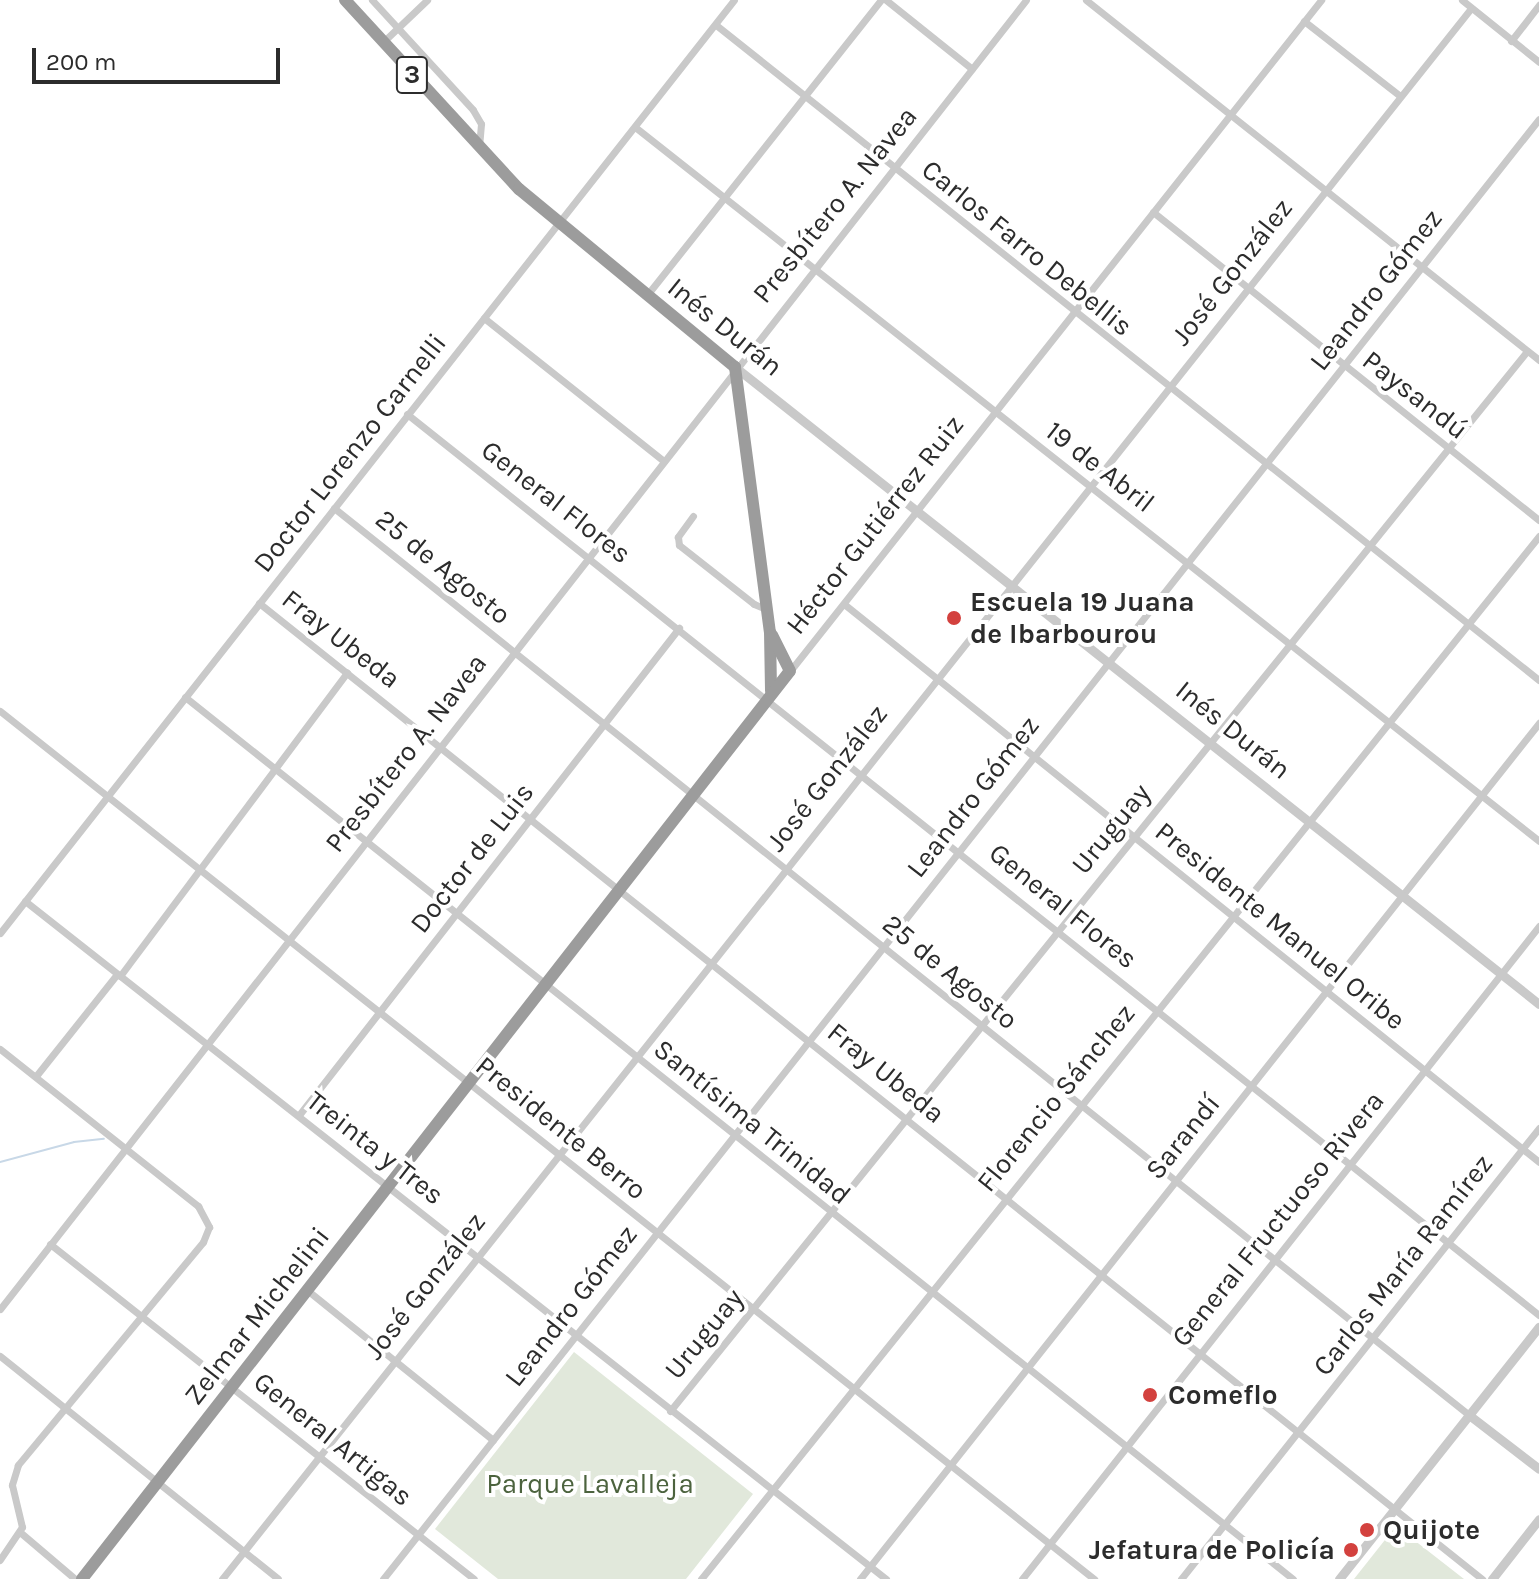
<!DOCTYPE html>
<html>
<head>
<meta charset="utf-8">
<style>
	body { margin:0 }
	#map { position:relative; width:1539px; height:1579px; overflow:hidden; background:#fff; font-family:Karla,sans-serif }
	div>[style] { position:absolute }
	.green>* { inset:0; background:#e1e8db }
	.stream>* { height:2px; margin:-1px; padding:0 1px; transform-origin:1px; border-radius:1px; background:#c8d8e7 }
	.minor>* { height:7px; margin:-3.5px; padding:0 3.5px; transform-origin:3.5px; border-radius:3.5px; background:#c9c9c9 }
	.tertiary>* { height:9px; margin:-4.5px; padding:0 4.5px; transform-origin:4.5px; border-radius:4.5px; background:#c9c9c9 }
	.trunk>* { height:12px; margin:-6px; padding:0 6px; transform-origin:6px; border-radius:6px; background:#9c9c9c }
	.dots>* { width:22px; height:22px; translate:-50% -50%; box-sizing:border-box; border:4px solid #fff; border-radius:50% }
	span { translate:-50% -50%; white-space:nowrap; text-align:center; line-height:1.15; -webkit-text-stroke:8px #fff; paint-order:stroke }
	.shield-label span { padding:2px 6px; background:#fff; border:2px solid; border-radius:6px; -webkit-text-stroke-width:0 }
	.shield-label { font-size:26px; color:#2c2c2c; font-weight:700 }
	.street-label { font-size:28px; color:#2c2c2c }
	.poi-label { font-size:28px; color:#2c2c2c; font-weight:700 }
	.left { translate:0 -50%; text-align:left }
	.right { translate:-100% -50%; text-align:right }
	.park-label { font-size:28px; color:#4c633e }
	.scale { position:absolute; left:32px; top:48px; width:248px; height:36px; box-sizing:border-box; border:4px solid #2c2c2c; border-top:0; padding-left:10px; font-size:24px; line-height:28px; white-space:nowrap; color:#2c2c2c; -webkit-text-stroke:6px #fff; paint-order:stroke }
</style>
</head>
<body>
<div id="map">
	<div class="green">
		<div style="clip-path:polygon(574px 1352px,753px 1494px,686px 1579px,498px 1579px,435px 1529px)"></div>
		<div style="clip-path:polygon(1396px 1526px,1464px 1579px,1354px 1579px)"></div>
	</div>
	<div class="stream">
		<div style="left:0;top:1162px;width:77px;rotate:-15.1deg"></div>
		<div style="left:74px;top:1142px;width:30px;rotate:-6deg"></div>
	</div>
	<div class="minor">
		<div style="left:372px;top:0;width:149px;rotate:47.4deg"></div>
		<div style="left:473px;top:110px;width:16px;rotate:60deg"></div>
		<div style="left:481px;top:124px;width:24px;rotate:95deg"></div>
		<div style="left:886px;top:0;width:110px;rotate:38.7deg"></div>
		<div style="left:1086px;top:0;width:579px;rotate:38.47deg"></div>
		<div style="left:1462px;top:0;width:99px;rotate:38.8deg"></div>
		<div style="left:1304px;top:21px;width:122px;rotate:38deg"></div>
		<div style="left:716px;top:25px;width:1052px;rotate:38.52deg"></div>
		<div style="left:1511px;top:41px;width:46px;rotate:-52.1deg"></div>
		<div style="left:383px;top:42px;width:61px;rotate:-43.7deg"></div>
		<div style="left:635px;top:127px;width:1152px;rotate:38.3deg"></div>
		<div style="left:1153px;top:212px;width:494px;rotate:38.6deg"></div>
		<div style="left:647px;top:295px;width:377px;rotate:-51.6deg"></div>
		<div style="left:484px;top:318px;width:230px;rotate:38.5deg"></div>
		<div style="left:407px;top:414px;width:1447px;rotate:38.52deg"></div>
		<div style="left:334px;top:508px;width:1453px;rotate:38.63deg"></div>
		<div style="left:693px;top:516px;width:26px;rotate:126deg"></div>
		<div style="left:678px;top:537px;width:8px;rotate:83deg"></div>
		<div style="left:679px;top:545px;width:95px;rotate:38.2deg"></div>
		<div style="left:754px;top:604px;width:13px;rotate:23deg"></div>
		<div style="left:259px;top:603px;width:1565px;rotate:38.59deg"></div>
		<div style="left:844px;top:604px;width:891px;rotate:38.76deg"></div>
		<div style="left:790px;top:671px;width:856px;rotate:-51.64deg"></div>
		<div style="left:185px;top:697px;width:1416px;rotate:38.52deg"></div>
		<div style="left:0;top:711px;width:1397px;rotate:38.43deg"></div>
		<div style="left:25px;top:901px;width:1096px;rotate:38.22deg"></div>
		<div style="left:0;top:933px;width:1187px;rotate:-51.81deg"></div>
		<div style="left:120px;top:976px;width:379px;rotate:-53.2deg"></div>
		<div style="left:0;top:1049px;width:253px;rotate:38.4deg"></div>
		<div style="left:198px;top:1206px;width:24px;rotate:62deg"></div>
		<div style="left:209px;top:1227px;width:16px;rotate:112deg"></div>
		<div style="left:203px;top:1242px;width:290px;rotate:129.7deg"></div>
		<div style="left:18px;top:1465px;width:21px;rotate:107deg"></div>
		<div style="left:12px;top:1485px;width:43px;rotate:76.6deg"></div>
		<div style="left:22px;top:1527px;width:40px;rotate:124deg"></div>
		<div style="left:36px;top:1076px;width:130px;rotate:-51.5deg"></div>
		<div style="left:299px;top:1115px;width:618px;rotate:-52.04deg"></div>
		<div style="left:50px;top:1244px;width:540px;rotate:38.31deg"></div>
		<div style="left:307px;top:1290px;width:239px;rotate:38.9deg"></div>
		<div style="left:0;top:1309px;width:1663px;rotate:-51.91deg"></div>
		<div style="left:0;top:1356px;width:356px;rotate:38.7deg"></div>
		<div style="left:670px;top:1411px;width:1363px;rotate:-51.04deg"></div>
		<div style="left:21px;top:1533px;width:71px;rotate:40.4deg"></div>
		<div style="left:222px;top:1579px;width:2007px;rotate:-51.51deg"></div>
		<div style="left:383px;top:1579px;width:1862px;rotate:-51.63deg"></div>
		<div style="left:701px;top:1579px;width:1338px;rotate:-51.22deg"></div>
		<div style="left:860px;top:1579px;width:1093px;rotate:-51.58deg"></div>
		<div style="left:1022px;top:1579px;width:833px;rotate:-51.63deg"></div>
		<div style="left:1181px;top:1579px;width:576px;rotate:-51.56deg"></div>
	</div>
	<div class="tertiary">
		<div style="left:735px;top:367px;width:1026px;rotate:38.39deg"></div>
		<div style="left:1469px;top:1415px;width:88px;rotate:37.6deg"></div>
		<div style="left:1339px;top:1579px;width:322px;rotate:-51.6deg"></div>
		<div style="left:1492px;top:1579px;width:76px;rotate:-51.9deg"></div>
	</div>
	<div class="trunk">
		<div style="left:345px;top:0;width:257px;rotate:47.4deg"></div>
		<div style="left:519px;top:189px;width:280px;rotate:39.5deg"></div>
		<div style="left:735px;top:367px;width:267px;rotate:82.5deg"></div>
		<div style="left:770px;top:632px;width:59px;rotate:89deg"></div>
		<div style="left:772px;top:635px;width:40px;rotate:63.4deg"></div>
		<div style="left:82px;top:1579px;width:1151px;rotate:-52.06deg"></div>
	</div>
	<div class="dots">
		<div style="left:954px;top:618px;background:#d3413e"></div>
		<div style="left:1150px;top:1395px;background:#d3413e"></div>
		<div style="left:1367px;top:1530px;background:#d3413e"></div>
		<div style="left:1351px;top:1550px;background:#d3413e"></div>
	</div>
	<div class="shield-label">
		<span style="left:412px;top:75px">3</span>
	</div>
	<div class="street-label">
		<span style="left:835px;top:205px;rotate:-51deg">Presbítero A. Navea</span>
		<span style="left:1027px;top:248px;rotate:39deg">Carlos Farro Debellis</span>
		<span style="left:1232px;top:272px;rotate:-52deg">José González</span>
		<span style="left:1376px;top:290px;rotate:-52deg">Leandro Gómez</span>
		<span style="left:725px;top:327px;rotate:39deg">Inés Durán</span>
		<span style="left:1415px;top:395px;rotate:38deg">Paysandú</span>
		<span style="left:350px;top:453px;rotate:-52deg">Doctor Lorenzo Carnelli</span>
		<span style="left:1100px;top:467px;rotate:38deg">19 de Abril</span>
		<span style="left:556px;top:502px;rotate:38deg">General Flores</span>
		<span style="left:875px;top:525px;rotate:-52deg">Héctor Gutiérrez Ruiz</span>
		<span style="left:443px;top:567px;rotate:39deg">25 de Agosto</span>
		<span style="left:341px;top:639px;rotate:38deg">Fray Ubeda</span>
		<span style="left:1233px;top:730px;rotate:39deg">Inés Durán</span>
		<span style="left:406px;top:753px;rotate:-52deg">Presbítero A. Navea</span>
		<span style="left:827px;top:778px;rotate:-52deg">José González</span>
		<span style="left:973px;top:797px;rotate:-52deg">Leandro Gómez</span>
		<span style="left:1111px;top:829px;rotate:-51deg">Uruguay</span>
		<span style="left:472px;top:858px;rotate:-52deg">Doctor de Luis</span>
		<span style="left:1063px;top:906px;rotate:39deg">General Flores</span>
		<span style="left:1280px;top:926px;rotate:39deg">Presidente Manuel Oribe</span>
		<span style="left:950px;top:972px;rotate:39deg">25 de Agosto</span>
		<span style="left:886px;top:1073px;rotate:39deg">Fray Ubeda</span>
		<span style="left:1056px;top:1098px;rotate:-51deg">Florencio Sánchez</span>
		<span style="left:752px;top:1122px;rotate:39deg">Santísima Trinidad</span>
		<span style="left:561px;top:1128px;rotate:39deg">Presidente Berro</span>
		<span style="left:1183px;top:1137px;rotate:-51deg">Sarandí</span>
		<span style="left:375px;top:1148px;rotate:38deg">Treinta y Tres</span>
		<span style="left:1278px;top:1219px;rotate:-51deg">General Fructuoso Rivera</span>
		<span style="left:1403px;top:1265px;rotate:-52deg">Carlos María Ramírez</span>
		<span style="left:425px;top:1286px;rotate:-52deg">José González</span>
		<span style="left:571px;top:1306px;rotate:-52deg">Leandro Gómez</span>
		<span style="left:257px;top:1316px;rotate:-52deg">Zelmar Michelini</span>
		<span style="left:704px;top:1334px;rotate:-51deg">Uruguay</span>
		<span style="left:333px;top:1439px;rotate:39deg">General Artigas</span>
	</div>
	<div class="poi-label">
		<span class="left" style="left:970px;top:618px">Escuela 19 Juana<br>de Ibarbourou</span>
		<span class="left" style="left:1168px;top:1395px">Comeflo</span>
		<span class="left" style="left:1383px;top:1530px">Quijote</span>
		<span class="right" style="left:1335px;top:1550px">Jefatura de Policía</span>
	</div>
	<div class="park-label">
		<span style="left:590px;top:1484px">Parque Lavalleja</span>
	</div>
	<div class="scale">200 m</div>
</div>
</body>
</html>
